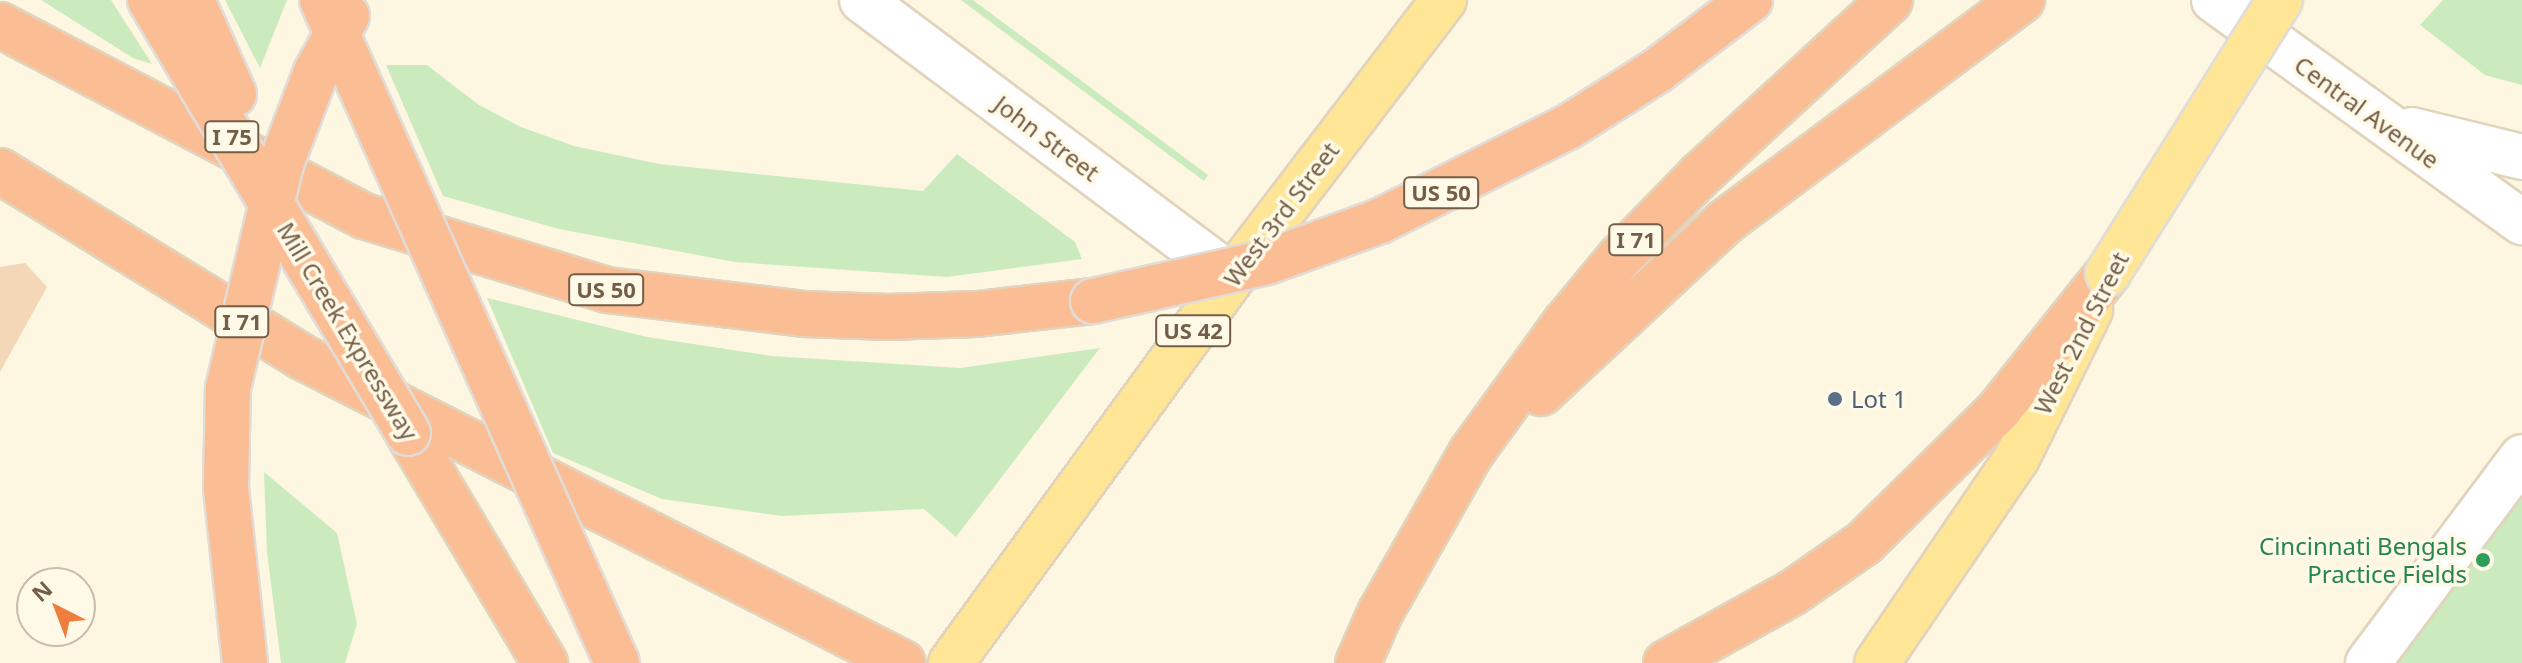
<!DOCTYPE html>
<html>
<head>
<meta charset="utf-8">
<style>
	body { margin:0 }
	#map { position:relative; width:2522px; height:663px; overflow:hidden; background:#fdf6e1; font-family:"Noto Sans",sans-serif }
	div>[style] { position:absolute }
	.green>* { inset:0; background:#cbebbf }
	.building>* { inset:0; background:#f4d7b7 }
	.roads { filter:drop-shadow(2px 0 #e2d3bc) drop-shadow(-2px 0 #e2d3bc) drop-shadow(0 2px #e2d3bc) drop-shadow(0 -2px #e2d3bc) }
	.minor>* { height:44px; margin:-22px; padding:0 22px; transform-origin:22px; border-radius:22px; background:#fff }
	.secondary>* { height:44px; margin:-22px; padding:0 22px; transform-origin:22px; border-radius:22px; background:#fff }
	.primary>* { height:44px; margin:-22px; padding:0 22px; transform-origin:22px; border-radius:22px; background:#ffe696 }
	.motorway>* { height:44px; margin:-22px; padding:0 22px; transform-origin:22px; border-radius:22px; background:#fabd94 }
	.bridges { filter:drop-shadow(2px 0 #e1dcd7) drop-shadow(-2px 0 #e1dcd7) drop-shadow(0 2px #e1dcd7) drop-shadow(0 -2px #e1dcd7) }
	.primary-bridge>* { height:44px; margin:-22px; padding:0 22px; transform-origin:22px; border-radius:22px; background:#ffe696 }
	.motorway-bridge>* { height:44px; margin:-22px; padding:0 22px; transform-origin:22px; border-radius:22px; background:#fabd94 }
	.dots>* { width:22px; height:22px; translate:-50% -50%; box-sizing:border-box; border:4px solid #fff9e8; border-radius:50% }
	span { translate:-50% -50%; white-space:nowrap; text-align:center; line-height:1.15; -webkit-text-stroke:7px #fff9e8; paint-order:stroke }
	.shield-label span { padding:2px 6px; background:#fff9e8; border:2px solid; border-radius:6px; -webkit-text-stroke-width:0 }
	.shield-label { font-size:22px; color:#755e47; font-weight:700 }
	.street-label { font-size:24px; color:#755e47 }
	.service-label { font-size:24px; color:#4e5e75 }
	.left { translate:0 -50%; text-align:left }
	.leisure-label { font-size:24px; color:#27864d }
	.right { translate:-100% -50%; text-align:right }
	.north { position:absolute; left:16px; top:567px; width:80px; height:80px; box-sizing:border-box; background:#fff9e8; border:2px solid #c8bba8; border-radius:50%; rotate:318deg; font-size:22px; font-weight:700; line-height:32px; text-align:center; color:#755e47 }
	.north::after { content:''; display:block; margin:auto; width:28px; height:36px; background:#ed7e40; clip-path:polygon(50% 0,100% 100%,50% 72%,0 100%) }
</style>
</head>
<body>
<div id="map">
	<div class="green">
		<div style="clip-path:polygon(41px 0,111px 0,152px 64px,133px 58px)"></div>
		<div style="clip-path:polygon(225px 0,287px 0,260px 68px)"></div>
		<div style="clip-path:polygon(961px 0,973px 0,1208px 175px,1204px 181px)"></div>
		<div style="clip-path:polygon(2443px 0,2522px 0,2522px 85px,2485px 75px,2420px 25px)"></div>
		<div style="clip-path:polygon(386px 65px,427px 65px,479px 105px,521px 127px,574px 146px,659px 164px,923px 191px,957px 154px,1075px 242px,1082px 259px,947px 277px,735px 262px,559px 229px,443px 196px)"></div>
		<div style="clip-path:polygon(487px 298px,647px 337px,772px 356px,960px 368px,1100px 348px,956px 537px,924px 509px,782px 516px,662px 499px,553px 453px)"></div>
		<div style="clip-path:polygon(2522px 457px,2522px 663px,2368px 663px)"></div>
		<div style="clip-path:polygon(264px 472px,337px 533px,357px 624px,345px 663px,281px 663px,267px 552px)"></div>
	</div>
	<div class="building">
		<div style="clip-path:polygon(25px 263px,47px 287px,0 372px,0 267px)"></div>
	</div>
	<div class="roads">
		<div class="minor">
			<div style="left:862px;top:0;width:462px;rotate:36.8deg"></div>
		</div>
		<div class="secondary">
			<div style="left:2214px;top:0;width:380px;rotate:35.8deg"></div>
			<div style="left:2412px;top:130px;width:113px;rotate:13.8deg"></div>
			<div style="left:2368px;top:663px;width:257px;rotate:-53.2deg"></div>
		</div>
		<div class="primary">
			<div style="left:951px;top:663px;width:477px;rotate:-53.9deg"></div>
			<div style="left:1232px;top:277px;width:349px;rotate:-52.6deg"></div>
			<div style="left:1877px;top:663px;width:248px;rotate:-55.7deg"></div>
			<div style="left:2017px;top:458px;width:165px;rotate:-63.7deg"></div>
		</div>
		<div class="motorway">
			<div style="left:0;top:25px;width:411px;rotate:27.7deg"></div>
			<div style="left:364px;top:216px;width:254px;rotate:16.9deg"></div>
			<div style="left:607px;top:290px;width:198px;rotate:6.9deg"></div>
			<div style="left:804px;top:314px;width:84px;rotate:2deg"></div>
			<div style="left:888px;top:317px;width:89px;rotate:-1.9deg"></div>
			<div style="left:977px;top:314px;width:117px;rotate:-6.4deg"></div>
			<div style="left:0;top:171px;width:355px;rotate:31.6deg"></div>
			<div style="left:302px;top:357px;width:674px;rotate:26.98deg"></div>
			<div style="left:1541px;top:393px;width:251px;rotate:-42.9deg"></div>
			<div style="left:1725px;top:222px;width:371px;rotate:-36.8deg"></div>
			<div style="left:408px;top:433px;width:268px;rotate:59.2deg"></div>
			<div style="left:1358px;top:663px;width:55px;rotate:-66.3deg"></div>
			<div style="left:1380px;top:613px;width:184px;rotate:-60.4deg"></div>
			<div style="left:1471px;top:453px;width:162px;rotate:-54.1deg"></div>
			<div style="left:1566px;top:322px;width:85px;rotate:-50.3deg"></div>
			<div style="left:1620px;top:257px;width:115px;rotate:-45.7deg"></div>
			<div style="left:1700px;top:175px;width:258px;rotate:-42.6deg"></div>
			<div style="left:1666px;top:663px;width:144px;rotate:-29.1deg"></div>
			<div style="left:1792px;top:593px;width:88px;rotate:-34.8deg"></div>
			<div style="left:1864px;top:543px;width:188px;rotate:-44.6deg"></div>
			<div style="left:1998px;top:411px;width:176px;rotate:-51.4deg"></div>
		</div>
	</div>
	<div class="bridges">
		<div class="primary-bridge">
			<div style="left:2108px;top:273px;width:323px;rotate:-57.8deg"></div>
		</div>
		<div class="motorway-bridge">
			<div style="left:150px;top:0;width:504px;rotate:59.21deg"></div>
			<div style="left:192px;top:0;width:103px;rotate:65.9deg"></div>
			<div style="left:322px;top:0;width:726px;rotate:66.01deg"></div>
			<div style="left:1093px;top:301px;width:178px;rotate:-12.6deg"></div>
			<div style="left:1267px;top:262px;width:120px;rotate:-19.9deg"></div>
			<div style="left:1380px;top:221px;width:210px;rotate:-26.6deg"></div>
			<div style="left:1568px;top:127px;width:107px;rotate:-32.3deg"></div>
			<div style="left:1658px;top:70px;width:116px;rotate:-37.3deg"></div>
			<div style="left:245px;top:663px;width:176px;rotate:-96.2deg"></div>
			<div style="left:226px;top:488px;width:100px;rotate:-88.9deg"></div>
			<div style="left:228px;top:388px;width:230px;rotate:-76.7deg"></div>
			<div style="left:281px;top:164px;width:98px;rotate:-69.2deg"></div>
			<div style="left:316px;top:72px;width:64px;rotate:-61deg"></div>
		</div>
	</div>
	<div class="dots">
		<div style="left:1835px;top:399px;background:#5c6f8a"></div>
		<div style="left:2483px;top:560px;background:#2e9e5b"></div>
	</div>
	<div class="shield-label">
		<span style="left:232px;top:137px">I 75</span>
		<span style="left:1441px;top:193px">US 50</span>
		<span style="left:1636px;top:240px">I 71</span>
		<span style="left:606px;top:290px">US 50</span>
		<span style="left:242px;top:322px">I 71</span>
		<span style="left:1193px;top:331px">US 42</span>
	</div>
	<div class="street-label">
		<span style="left:2367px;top:112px;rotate:36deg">Central Avenue</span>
		<span style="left:1047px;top:138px;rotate:37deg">John Street</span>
		<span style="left:1281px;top:214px;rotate:-53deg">West 3rd Street</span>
		<span style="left:348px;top:331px;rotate:59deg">Mill Creek Expressway</span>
		<span style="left:2081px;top:333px;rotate:-63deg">West 2nd Street</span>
	</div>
	<div class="service-label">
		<span class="left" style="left:1851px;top:399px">Lot 1</span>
	</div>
	<div class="leisure-label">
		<span class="right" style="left:2467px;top:560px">Cincinnati Bengals<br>Practice Fields</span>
	</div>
	<div class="north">N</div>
</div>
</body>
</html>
